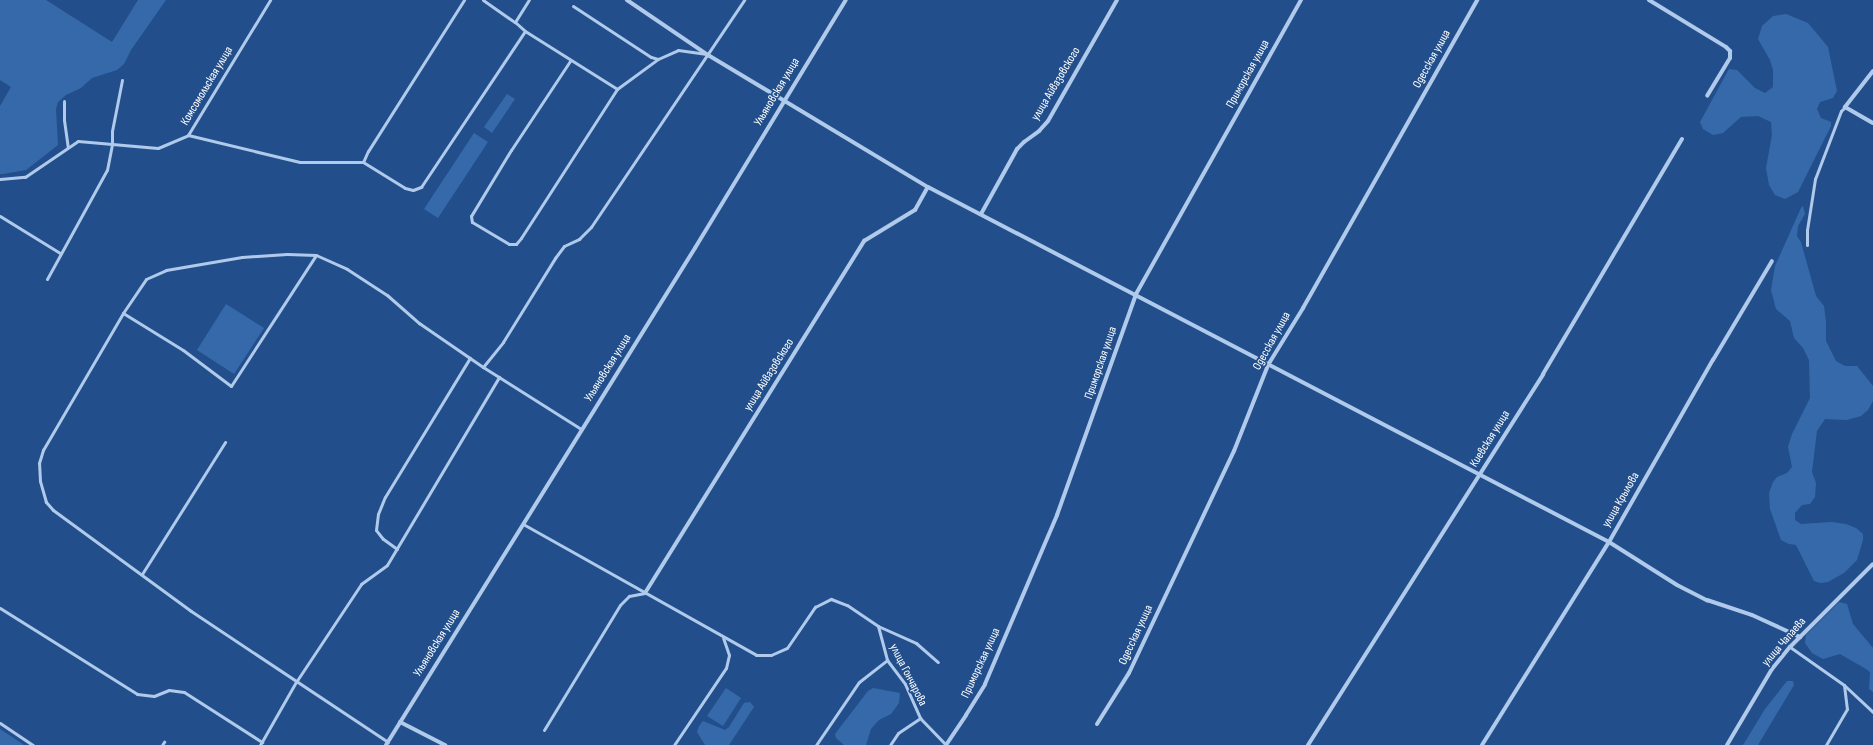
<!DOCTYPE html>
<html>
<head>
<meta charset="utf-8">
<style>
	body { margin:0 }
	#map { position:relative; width:1873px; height:745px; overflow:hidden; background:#224f8c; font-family:"Sofia Sans Condensed",sans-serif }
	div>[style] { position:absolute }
	.green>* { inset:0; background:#3669a9 }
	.lane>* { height:3px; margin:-1.5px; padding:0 1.5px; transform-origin:1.5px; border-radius:1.5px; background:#b0caeb }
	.street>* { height:4px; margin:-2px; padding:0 2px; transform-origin:2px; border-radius:2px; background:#b0caeb }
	span { translate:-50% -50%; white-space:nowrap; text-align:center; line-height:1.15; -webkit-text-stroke:3.5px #224f8c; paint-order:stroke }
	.street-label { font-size:12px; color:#fff }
</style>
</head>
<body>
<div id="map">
	<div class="green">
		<div style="clip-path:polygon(0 0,46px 0,112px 42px,138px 0,166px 0,131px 50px,124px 64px,117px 70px,92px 78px,81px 88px,66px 95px,58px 102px,56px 109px,58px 145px,26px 170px,3px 174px,0 174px,0 106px,11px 87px,0 80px)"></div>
		<div style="clip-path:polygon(1786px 14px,1808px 23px,1828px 47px,1837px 91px,1833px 98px,1820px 102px,1817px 109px,1821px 118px,1831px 122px,1831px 126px,1798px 192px,1785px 199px,1775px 195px,1769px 185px,1766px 168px,1772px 135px,1771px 122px,1758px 116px,1741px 117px,1723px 133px,1713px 135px,1703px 129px,1700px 122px,1729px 69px,1737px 70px,1755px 88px,1765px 93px,1773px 87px,1773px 70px,1770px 60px,1758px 39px,1762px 26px,1773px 16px)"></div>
		<div style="clip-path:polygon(507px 94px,515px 99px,492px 133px,484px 127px)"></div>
		<div style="clip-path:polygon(474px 133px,488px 142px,438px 218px,424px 209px)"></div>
		<div style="clip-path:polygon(1803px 206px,1805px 214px,1798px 226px,1797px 236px,1801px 242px,1816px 296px,1824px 306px,1826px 322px,1826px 341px,1836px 361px,1845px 366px,1857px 366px,1873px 386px,1873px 401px,1868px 410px,1861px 416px,1847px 420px,1825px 419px,1817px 431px,1812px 472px,1816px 483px,1815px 497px,1810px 504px,1802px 505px,1795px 513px,1795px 520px,1801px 524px,1832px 522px,1846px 524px,1856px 528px,1863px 534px,1863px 540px,1857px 560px,1844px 573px,1828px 582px,1820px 583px,1814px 581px,1796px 545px,1789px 544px,1781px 540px,1770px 509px,1769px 493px,1773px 482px,1777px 477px,1787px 473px,1792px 467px,1788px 447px,1792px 434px,1810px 398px,1809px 360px,1803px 348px,1794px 338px,1790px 321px,1776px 309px,1771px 290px,1775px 266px,1801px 208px)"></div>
		<div style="clip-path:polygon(226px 304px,264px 328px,234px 374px,197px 350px)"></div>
		<div style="clip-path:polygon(1839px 602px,1847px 604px,1853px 624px,1873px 648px,1873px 692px,1869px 689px,1870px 672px,1866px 669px,1840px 654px,1823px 659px,1812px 653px,1805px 643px,1806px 635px)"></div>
		<div style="clip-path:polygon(1787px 681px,1793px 681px,1794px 685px,1758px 745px,1743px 745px,1765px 709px)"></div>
		<div style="clip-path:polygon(726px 688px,741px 698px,723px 726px,707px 716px)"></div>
		<div style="clip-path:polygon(873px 688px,900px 693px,899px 703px,891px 714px,879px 720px,871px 729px,866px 745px,844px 745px,836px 738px,835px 734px,868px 691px)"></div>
		<div style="clip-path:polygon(750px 702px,754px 707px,729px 745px,705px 745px,697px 732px,699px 726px,703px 721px,725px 730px,729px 727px,744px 703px)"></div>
		<div style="clip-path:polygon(0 729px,24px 745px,0 745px)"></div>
	</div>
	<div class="lane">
		<div style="left:464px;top:0;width:179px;rotate:122.4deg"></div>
		<div style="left:368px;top:151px;width:12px;rotate:114deg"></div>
		<div style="left:363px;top:162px;width:49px;rotate:31.8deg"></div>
		<div style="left:405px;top:188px;width:8px;rotate:14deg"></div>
		<div style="left:413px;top:190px;width:9px;rotate:-21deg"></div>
		<div style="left:421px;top:187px;width:187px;rotate:-56.3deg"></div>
		<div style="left:483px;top:0;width:39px;rotate:35deg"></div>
		<div style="left:515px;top:22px;width:13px;rotate:42deg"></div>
		<div style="left:525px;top:31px;width:109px;rotate:32.2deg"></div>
		<div style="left:573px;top:6px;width:93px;rotate:33.2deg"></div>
		<div style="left:651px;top:57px;width:7px;rotate:16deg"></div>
		<div style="left:515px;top:22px;width:26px;rotate:-58deg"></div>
		<div style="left:570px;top:61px;width:107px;rotate:123.5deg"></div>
		<div style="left:511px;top:150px;width:77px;rotate:121.2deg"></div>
		<div style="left:471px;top:216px;width:6px;rotate:81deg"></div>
		<div style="left:472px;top:222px;width:43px;rotate:30.7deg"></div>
		<div style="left:509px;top:244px;width:7px"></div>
		<div style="left:516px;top:244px;width:8px;rotate:-50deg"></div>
		<div style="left:521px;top:238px;width:177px;rotate:-57.2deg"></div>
		<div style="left:617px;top:89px;width:51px;rotate:-36.2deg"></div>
		<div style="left:658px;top:59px;width:22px;rotate:-24deg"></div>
		<div style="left:678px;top:50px;width:29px;rotate:8deg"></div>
		<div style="left:64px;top:101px;width:19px;rotate:90deg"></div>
		<div style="left:64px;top:120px;width:27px;rotate:82deg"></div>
		<div style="left:188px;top:135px;width:115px;rotate:13.6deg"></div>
		<div style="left:300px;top:162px;width:63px"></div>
		<div style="left:0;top:179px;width:25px;rotate:-5deg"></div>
		<div style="left:25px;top:177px;width:64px;rotate:-34.2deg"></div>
		<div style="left:78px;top:141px;width:80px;rotate:5deg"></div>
		<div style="left:158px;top:148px;width:33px;rotate:-23deg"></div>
		<div style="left:188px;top:135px;width:158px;rotate:-58.7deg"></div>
		<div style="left:0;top:216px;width:70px;rotate:31.7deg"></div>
		<div style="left:1807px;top:245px;width:15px;rotate:-90deg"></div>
		<div style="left:1807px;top:230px;width:52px;rotate:-81.1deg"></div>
		<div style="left:1815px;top:179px;width:73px;rotate:-69.1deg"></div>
		<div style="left:1841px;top:111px;width:6px;rotate:-45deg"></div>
		<div style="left:47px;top:279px;width:124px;rotate:-61.2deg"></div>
		<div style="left:107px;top:170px;width:26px;rotate:-79deg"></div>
		<div style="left:112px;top:144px;width:13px;rotate:-90deg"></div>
		<div style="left:112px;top:131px;width:52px;rotate:-78.9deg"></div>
		<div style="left:123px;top:313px;width:70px;rotate:31.7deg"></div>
		<div style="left:183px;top:350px;width:60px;rotate:36.9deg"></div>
		<div style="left:231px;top:386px;width:156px;rotate:-57deg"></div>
		<div style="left:483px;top:367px;width:32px;rotate:-51deg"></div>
		<div style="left:503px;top:342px;width:99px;rotate:-58.2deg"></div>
		<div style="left:555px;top:258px;width:15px;rotate:-53deg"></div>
		<div style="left:564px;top:246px;width:17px;rotate:-25deg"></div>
		<div style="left:579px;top:239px;width:17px;rotate:-45deg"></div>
		<div style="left:591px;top:227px;width:274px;rotate:-56deg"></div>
		<div style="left:523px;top:524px;width:267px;rotate:29.3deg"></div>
		<div style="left:756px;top:655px;width:15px"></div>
		<div style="left:771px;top:655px;width:17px;rotate:-24deg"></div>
		<div style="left:787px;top:648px;width:50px;rotate:-55.7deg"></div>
		<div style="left:815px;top:607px;width:18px;rotate:-27deg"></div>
		<div style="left:831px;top:599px;width:17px;rotate:21deg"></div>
		<div style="left:847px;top:605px;width:37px;rotate:34deg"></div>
		<div style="left:878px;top:626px;width:35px;rotate:75deg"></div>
		<div style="left:887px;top:660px;width:30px;rotate:53deg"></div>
		<div style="left:905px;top:684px;width:37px;rotate:66deg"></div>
		<div style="left:920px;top:718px;width:37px;rotate:46deg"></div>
		<div style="left:397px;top:549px;width:17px;rotate:-144deg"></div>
		<div style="left:383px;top:539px;width:11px;rotate:-128deg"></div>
		<div style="left:376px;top:530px;width:16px;rotate:-83deg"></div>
		<div style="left:378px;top:514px;width:18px;rotate:-68deg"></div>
		<div style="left:385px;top:497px;width:163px;rotate:-58.6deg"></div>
		<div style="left:142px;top:574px;width:156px;rotate:-57.8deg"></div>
		<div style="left:0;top:608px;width:162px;rotate:32.1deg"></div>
		<div style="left:137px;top:694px;width:17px;rotate:7deg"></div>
		<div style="left:154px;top:696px;width:16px;rotate:-22deg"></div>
		<div style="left:169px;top:690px;width:15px;rotate:8deg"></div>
		<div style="left:184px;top:692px;width:93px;rotate:32.7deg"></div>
		<div style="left:878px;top:626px;width:42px;rotate:24.1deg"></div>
		<div style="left:916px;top:643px;width:29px;rotate:41deg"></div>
		<div style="left:1790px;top:647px;width:66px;rotate:35.1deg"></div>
		<div style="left:1844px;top:685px;width:24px;rotate:83deg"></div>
		<div style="left:1847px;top:709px;width:42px;rotate:120.3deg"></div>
		<div style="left:1844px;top:685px;width:40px;rotate:43deg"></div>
		<div style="left:0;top:723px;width:40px;rotate:34deg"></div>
		<div style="left:544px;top:730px;width:146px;rotate:-58.7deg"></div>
		<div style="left:620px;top:605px;width:13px;rotate:-45deg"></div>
		<div style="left:629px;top:596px;width:16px;rotate:-11deg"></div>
		<div style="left:388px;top:742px;width:237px;rotate:-146.4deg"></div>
		<div style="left:191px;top:611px;width:171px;rotate:-143.8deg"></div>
		<div style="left:53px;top:510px;width:11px;rotate:-131deg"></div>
		<div style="left:46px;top:502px;width:22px;rotate:-106deg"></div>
		<div style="left:40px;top:481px;width:18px;rotate:-93deg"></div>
		<div style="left:39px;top:463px;width:14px;rotate:-73deg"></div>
		<div style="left:43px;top:450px;width:159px;rotate:-59.7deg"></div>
		<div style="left:123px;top:313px;width:41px;rotate:-55.9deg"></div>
		<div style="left:146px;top:279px;width:22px;rotate:-24deg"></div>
		<div style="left:166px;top:270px;width:77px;rotate:-9.7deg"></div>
		<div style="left:242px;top:257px;width:45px;rotate:-3.8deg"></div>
		<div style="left:287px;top:254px;width:29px;rotate:2deg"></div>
		<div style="left:316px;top:255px;width:34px;rotate:24deg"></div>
		<div style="left:347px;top:269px;width:48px;rotate:33deg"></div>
		<div style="left:387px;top:295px;width:43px;rotate:41.2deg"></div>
		<div style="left:419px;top:323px;width:78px;rotate:34.5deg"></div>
		<div style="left:483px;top:367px;width:116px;rotate:32.3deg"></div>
		<div style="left:162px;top:745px;width:4px;rotate:-56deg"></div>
		<div style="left:260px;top:745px;width:73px;rotate:-60.3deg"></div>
		<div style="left:296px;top:682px;width:118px;rotate:-56.4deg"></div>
		<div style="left:361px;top:584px;width:32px;rotate:-36deg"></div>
		<div style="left:387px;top:565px;width:219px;rotate:-59.2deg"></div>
		<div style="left:674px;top:745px;width:93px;rotate:-56deg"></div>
		<div style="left:726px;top:668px;width:13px;rotate:-77deg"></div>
		<div style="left:729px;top:655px;width:18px;rotate:-109deg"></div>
		<div style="left:816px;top:745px;width:76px;rotate:-55.7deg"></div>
		<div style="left:859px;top:682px;width:36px;rotate:-38deg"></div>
		<div style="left:890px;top:745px;width:14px;rotate:-56deg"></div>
		<div style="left:898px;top:733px;width:27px;rotate:-34deg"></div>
	</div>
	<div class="street">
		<div style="left:627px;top:0;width:98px;rotate:34.2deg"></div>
		<div style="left:708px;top:55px;width:257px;rotate:31deg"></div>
		<div style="left:928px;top:187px;width:768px;rotate:27.53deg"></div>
		<div style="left:1609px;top:542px;width:80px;rotate:32.3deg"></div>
		<div style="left:1677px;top:585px;width:34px;rotate:27deg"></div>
		<div style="left:1707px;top:600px;width:47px;rotate:18.4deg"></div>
		<div style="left:1752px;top:615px;width:53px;rotate:24.6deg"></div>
		<div style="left:1649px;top:0;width:90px;rotate:31.4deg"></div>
		<div style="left:1726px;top:47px;width:6px;rotate:45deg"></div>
		<div style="left:1730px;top:51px;width:7px;rotate:90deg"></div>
		<div style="left:1730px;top:58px;width:44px;rotate:121.2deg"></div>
		<div style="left:1873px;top:71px;width:46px;rotate:127.9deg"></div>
		<div style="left:1845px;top:107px;width:32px;rotate:30deg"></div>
		<div style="left:981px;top:214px;width:74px;rotate:-61deg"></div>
		<div style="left:1017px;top:149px;width:10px;rotate:-45deg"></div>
		<div style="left:1024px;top:142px;width:19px;rotate:-36deg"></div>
		<div style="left:1039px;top:131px;width:13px;rotate:-48deg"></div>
		<div style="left:1048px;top:121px;width:139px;rotate:-60.3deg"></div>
		<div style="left:645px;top:593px;width:415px;rotate:-58.1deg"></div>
		<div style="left:864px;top:241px;width:60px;rotate:-31.3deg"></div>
		<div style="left:915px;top:210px;width:26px;rotate:-61deg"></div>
		<div style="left:400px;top:722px;width:51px;rotate:27.1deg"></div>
		<div style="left:1097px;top:724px;width:60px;rotate:-57.9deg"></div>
		<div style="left:1129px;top:673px;width:246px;rotate:-64.7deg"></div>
		<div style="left:1234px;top:451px;width:92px;rotate:-68.4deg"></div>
		<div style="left:1268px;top:365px;width:67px;rotate:-58.4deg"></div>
		<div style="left:1303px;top:308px;width:354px;rotate:-60.5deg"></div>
		<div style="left:386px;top:745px;width:585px;rotate:-58.13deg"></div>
		<div style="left:695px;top:248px;width:290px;rotate:-58.7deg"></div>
		<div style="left:946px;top:745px;width:36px;rotate:-56deg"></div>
		<div style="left:966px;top:715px;width:36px;rotate:-58deg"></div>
		<div style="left:985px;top:684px;width:184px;rotate:-66.9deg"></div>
		<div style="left:1057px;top:515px;width:235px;rotate:-70.3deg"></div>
		<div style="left:1136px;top:294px;width:337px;rotate:-60.7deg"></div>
		<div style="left:1308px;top:745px;width:439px;rotate:-57.6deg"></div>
		<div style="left:1543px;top:374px;width:273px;rotate:-59.4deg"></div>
		<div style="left:1482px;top:745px;width:239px;rotate:-58deg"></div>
		<div style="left:1609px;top:542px;width:210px;rotate:-60.3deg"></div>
		<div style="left:1713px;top:360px;width:115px;rotate:-59.2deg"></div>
		<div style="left:1727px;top:745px;width:88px;rotate:-59.4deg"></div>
		<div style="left:1772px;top:669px;width:28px;rotate:-51deg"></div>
		<div style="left:1790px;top:647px;width:117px;rotate:-45deg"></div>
	</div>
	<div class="street-label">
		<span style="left:1432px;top:59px;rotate:-61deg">Одесская улица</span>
		<span style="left:1248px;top:74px;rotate:-61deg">Приморская улица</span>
		<span style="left:1056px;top:84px;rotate:-59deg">улица Айвазовского</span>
		<span style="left:207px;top:86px;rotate:-59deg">Комсомольская улица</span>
		<span style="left:777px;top:92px;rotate:-59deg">Ульяновская улица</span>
		<span style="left:1272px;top:341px;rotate:-61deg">Одесская улица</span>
		<span style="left:1101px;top:363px;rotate:-71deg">Приморская улица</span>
		<span style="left:608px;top:368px;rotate:-58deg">Ульяновская улица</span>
		<span style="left:769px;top:375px;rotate:-58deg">улица Айвазовского</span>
		<span style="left:1490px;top:439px;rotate:-58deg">Киевская улица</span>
		<span style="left:1621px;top:500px;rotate:-60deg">улица Крылова</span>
		<span style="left:1136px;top:635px;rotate:-65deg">Одесская улица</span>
		<span style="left:1784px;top:642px;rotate:-49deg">улица Чапаева</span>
		<span style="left:437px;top:643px;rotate:-58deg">Ульяновская улица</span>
		<span style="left:981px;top:663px;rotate:-65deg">Приморская улица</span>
		<span style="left:908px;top:675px;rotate:63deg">улица Гончарова</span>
	</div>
</div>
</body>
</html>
